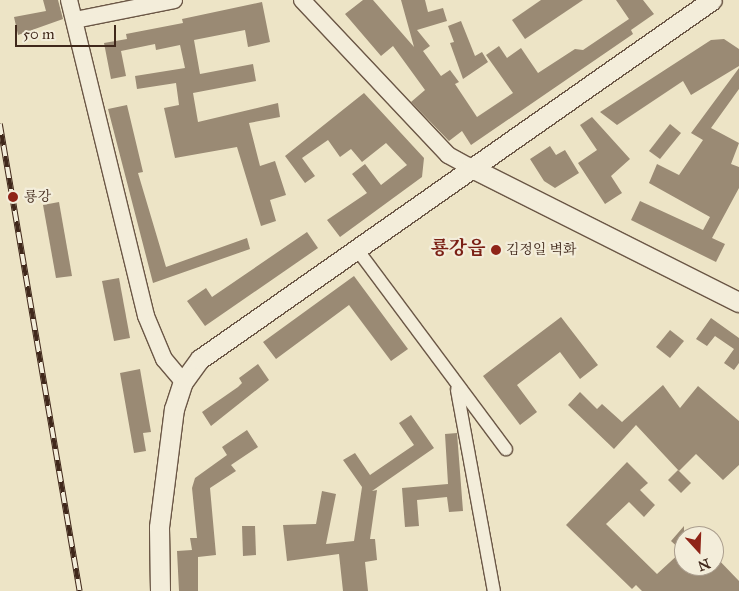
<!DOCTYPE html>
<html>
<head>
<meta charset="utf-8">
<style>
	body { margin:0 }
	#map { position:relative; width:739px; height:591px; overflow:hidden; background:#ede4c6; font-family:"IM FELL Great Primer","Noto Serif KR",serif }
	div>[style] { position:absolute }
	.building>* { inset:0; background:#9a8a74 }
	.roads { filter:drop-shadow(1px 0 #6b5746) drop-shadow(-1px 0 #6b5746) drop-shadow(0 1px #6b5746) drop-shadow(0 -1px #6b5746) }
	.minor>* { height:12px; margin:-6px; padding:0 6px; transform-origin:6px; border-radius:6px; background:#f3edda }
	.tertiary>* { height:16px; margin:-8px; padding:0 8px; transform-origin:8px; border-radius:8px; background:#f3edda }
	.secondary>* { height:19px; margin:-9.5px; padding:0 9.5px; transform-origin:9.5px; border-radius:9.5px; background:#f3edda }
	.rail>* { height:5.5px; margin-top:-2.75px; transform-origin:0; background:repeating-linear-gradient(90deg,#f3edda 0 11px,#40281b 0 22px); box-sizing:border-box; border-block:1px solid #40281b }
	.dots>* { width:14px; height:14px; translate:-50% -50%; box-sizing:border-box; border:2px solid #f3edda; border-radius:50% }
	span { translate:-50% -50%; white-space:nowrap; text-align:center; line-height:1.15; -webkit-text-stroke:4.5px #f3edda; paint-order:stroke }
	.poi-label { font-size:14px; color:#40281b }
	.left { translate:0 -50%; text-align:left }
	.district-label { font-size:19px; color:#7a1f14; font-weight:700 }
	.north { position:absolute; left:674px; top:526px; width:50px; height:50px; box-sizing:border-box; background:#f3edda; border:1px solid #ab9e8e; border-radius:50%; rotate:160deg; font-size:14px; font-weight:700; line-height:20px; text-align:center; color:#40281b }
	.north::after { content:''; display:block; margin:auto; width:18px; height:22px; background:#8f2418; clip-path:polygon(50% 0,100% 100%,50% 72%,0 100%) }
	.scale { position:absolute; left:15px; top:25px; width:101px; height:22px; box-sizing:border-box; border:2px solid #40281b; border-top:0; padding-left:6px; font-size:15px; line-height:18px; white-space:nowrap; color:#40281b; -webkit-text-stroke:4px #f3edda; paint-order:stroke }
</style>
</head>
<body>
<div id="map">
	<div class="building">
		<div style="clip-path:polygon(43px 0,58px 0,63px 19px,18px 35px,14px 17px,46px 11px)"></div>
		<div style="clip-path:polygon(363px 0,373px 0,414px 47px,401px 0,425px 0,428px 12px,443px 8px,447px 21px,417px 30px,430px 46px,423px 51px,441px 76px,450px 70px,459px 82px,455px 84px,477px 117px,513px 93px,486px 55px,499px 46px,507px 58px,521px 48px,538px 73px,575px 49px,583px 50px,629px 19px,616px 0,643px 0,654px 14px,631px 30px,633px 34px,471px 145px,462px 131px,449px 141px,411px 102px,425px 90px,393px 46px,381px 56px,345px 14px)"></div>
		<div style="clip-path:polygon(541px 0,583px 0,525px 39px,512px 20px)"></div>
		<div style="clip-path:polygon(262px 2px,270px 42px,248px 47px,245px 30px,194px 40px,200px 74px,253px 64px,256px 81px,193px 93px,198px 122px,278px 103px,280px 117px,249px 123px,260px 166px,275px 161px,286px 195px,270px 200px,276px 221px,261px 226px,237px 147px,175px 158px,164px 108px,179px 105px,176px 83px,137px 89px,135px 76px,185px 68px,180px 45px,156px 50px,155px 44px,121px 51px,126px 76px,111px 79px,104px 43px,127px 39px,126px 34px,183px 23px,182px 19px)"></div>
		<div style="clip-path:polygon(461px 21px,475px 56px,482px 52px,488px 62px,463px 79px,450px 43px,454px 42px,448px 26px)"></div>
		<div style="clip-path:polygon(724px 39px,739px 49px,739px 66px,691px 95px,683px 81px,617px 125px,600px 112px,711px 40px)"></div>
		<div style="clip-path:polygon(739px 68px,739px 89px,711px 128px,739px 143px,731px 164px,739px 167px,739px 188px,712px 238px,725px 244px,716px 262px,631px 220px,640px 201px,703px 230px,710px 217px,649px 183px,657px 164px,679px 175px,703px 140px,691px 133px)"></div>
		<div style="clip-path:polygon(364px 93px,424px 158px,422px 177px,340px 237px,327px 220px,367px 193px,352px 174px,365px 164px,381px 185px,407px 165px,386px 143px,362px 162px,351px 149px,340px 157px,328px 140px,302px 158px,315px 176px,305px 183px,285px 156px)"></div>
		<div style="clip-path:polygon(127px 105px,143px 172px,138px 173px,166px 267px,247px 238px,250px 249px,153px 283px,108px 109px)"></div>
		<div style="clip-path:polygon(592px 117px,630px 159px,611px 176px,622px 193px,605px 204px,578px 163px,597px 150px,580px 125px)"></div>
		<div style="clip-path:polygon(670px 124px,681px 133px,660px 159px,649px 151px)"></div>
		<div style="clip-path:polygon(550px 146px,556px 155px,565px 150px,579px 173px,555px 188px,544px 181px,530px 159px)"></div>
		<div style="clip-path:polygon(59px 202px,72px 276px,56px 278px,43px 205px)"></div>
		<div style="clip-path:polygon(307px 232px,318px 248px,205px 326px,187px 301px,206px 288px,212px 297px)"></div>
		<div style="clip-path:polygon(354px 276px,408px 349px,391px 361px,349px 305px,276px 359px,263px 342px)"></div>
		<div style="clip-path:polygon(119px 278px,130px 338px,114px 341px,102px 281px)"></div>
		<div style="clip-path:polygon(561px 317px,598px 365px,580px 379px,560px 352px,517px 385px,537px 412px,520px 425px,483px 376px)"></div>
		<div style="clip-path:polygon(711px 318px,739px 338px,739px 363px,734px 370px,724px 363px,734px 349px,715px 336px,707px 346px,696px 339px)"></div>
		<div style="clip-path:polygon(670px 330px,684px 341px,670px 358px,656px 347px)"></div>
		<div style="clip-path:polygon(258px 364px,269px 380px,211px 426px,202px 412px,238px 387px,242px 383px,239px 378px)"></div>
		<div style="clip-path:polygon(140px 369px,151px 432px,143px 433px,146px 451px,134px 453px,120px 373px)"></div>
		<div style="clip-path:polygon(663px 385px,680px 408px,698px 386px,739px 421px,739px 465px,723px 480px,696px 454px,679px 471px,636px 425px,614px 449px,568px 405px,580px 392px,597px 409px,602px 404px,622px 422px)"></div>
		<div style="clip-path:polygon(411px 415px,434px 448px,372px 491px,377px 490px,370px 539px,375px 539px,377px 560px,365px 562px,368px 591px,343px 591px,339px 554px,287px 561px,283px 525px,316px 524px,322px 491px,336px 494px,326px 544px,354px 541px,362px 487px,343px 460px,355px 453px,370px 475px,414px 445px,399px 423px)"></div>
		<div style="clip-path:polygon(247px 430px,258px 447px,231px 465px,236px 471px,210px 488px,216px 555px,198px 557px,198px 591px,179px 591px,177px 551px,192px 550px,190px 538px,197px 538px,192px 488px,195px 478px,227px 455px,222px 447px)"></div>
		<div style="clip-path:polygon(457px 433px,463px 511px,449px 512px,447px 497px,417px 500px,419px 526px,405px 527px,402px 488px,448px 484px,445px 434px)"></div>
		<div style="clip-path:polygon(627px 462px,648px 483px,640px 490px,655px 505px,644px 517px,629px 502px,606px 524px,657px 574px,682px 551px,671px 541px,684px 526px,684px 566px,714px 566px,714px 555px,739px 581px,739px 591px,642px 591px,636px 585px,632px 589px,566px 525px)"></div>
		<div style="clip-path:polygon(678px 470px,691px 483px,681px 493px,668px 480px)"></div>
		<div style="clip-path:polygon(242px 526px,255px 526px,256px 555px,243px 556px)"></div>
	</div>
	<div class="roads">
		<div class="minor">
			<div style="left:356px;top:248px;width:251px;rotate:53.3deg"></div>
			<div style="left:457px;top:390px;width:204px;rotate:79.6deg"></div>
		</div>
		<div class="tertiary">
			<div style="left:69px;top:0;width:325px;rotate:76.3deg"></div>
			<div style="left:146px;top:316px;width:47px;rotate:67.3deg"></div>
			<div style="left:164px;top:359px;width:30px;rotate:50deg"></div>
			<div style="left:302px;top:0;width:213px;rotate:46.7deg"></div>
			<div style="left:448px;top:155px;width:25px;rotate:29deg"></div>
			<div style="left:75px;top:20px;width:101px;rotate:-11.4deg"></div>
		</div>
		<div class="secondary">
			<div style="left:470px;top:167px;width:301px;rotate:26.7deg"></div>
			<div style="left:160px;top:591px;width:64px;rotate:-90.9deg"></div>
			<div style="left:159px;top:527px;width:119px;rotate:-82.8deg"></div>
			<div style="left:174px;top:409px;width:28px;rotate:-72deg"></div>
			<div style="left:183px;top:382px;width:29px;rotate:-54deg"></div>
			<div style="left:200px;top:359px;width:625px;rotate:-35.04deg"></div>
		</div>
	</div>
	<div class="rail">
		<div style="left:0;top:124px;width:474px;rotate:80.3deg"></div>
	</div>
	<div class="dots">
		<div style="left:13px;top:197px;background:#8f2418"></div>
		<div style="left:496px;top:250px;background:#8f2418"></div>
	</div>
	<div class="poi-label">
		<span class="left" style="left:24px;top:197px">룡강</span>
		<span class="left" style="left:506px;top:250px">김정일 벽화</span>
	</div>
	<div class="district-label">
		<span style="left:458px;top:248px">룡강읍</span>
	</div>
	<div class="north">N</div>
	<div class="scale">50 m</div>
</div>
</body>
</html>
